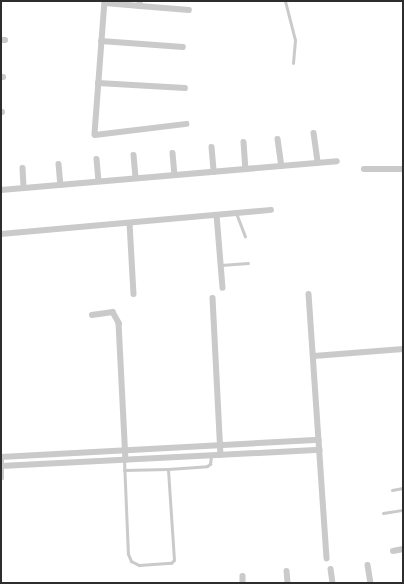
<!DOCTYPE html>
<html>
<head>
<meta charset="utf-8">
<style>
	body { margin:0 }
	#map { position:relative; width:404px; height:584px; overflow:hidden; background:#fff; font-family:"Roboto Condensed",sans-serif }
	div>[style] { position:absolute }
	.lane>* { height:3px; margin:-1.5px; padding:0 1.5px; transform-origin:1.5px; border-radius:1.5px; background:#cacaca }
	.street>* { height:5.5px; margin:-2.75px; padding:0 2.75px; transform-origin:2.75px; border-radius:2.75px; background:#cacaca }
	span { translate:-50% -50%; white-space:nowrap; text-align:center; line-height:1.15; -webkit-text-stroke:4px #fff; paint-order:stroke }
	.frame { position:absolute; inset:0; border:2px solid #2d2d2d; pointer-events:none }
</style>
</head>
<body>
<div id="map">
	<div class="lane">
		<div style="left:285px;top:1px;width:40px;rotate:75.6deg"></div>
		<div style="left:295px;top:40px;width:23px;rotate:95deg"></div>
		<div style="left:236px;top:213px;width:25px;rotate:69deg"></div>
		<div style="left:221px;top:265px;width:27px;rotate:-4deg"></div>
		<div style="left:124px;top:460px;width:94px;rotate:87.6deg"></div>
		<div style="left:128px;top:554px;width:8px;rotate:67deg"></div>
		<div style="left:131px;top:561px;width:9px;rotate:27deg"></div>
		<div style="left:139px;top:565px;width:32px;rotate:-4deg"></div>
		<div style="left:171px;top:563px;width:4px;rotate:-45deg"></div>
		<div style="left:174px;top:560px;width:91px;rotate:-93.8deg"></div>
		<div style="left:168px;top:469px;width:39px;rotate:-4deg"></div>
		<div style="left:207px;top:466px;width:4px;rotate:-34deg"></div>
		<div style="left:210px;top:464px;width:8px;rotate:-83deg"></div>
		<div style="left:124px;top:470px;width:44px;rotate:-1.3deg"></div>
		<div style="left:2px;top:478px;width:21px;rotate:-90deg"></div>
		<div style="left:392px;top:490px;width:11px;rotate:-10deg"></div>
		<div style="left:383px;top:513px;width:20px;rotate:-9deg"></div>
	</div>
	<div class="street">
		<div style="left:105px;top:1px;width:134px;rotate:94.3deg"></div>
		<div style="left:95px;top:135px;width:92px;rotate:-6.9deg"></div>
		<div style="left:140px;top:1px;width:5px;rotate:90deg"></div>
		<div style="left:140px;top:6px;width:49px;rotate:4.7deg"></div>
		<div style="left:105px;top:3px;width:35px;rotate:5deg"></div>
		<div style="left:1px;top:40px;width:4px"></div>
		<div style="left:101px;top:41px;width:82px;rotate:4.2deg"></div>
		<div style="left:1px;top:77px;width:2px"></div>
		<div style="left:98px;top:83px;width:87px;rotate:3.3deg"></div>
		<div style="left:1px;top:112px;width:1px"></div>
		<div style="left:314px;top:133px;width:30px;rotate:82deg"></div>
		<div style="left:278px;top:139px;width:27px;rotate:82deg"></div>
		<div style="left:244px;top:142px;width:27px;rotate:86deg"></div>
		<div style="left:212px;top:147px;width:25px;rotate:85deg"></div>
		<div style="left:173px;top:153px;width:22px;rotate:85deg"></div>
		<div style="left:134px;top:155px;width:23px;rotate:85deg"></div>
		<div style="left:97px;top:159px;width:22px;rotate:85deg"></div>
		<div style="left:59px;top:164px;width:21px;rotate:85deg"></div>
		<div style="left:23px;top:168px;width:20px;rotate:87deg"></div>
		<div style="left:364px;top:169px;width:39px"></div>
		<div style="left:1px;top:190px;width:337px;rotate:-4.9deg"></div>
		<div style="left:217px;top:215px;width:73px;rotate:85.3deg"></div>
		<div style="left:130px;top:223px;width:71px;rotate:86.8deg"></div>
		<div style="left:1px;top:234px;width:271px;rotate:-5.1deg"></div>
		<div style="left:309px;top:294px;width:265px;rotate:86.1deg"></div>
		<div style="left:213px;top:298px;width:157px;rotate:87.1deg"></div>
		<div style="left:92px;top:315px;width:21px;rotate:-8deg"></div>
		<div style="left:113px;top:312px;width:13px;rotate:61deg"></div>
		<div style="left:119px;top:323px;width:137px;rotate:87.1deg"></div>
		<div style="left:314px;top:356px;width:89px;rotate:-4.5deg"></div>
		<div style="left:1px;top:457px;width:318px;rotate:-3.1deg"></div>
		<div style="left:1px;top:466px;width:319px;rotate:-2.9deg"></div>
		<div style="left:393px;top:551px;width:10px;rotate:-11deg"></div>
		<div style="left:368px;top:565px;width:18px;rotate:81deg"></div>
		<div style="left:331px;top:569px;width:14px;rotate:82deg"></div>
		<div style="left:287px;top:571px;width:12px;rotate:85deg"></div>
		<div style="left:243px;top:576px;width:7px;rotate:90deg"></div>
	</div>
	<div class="frame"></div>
</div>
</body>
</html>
